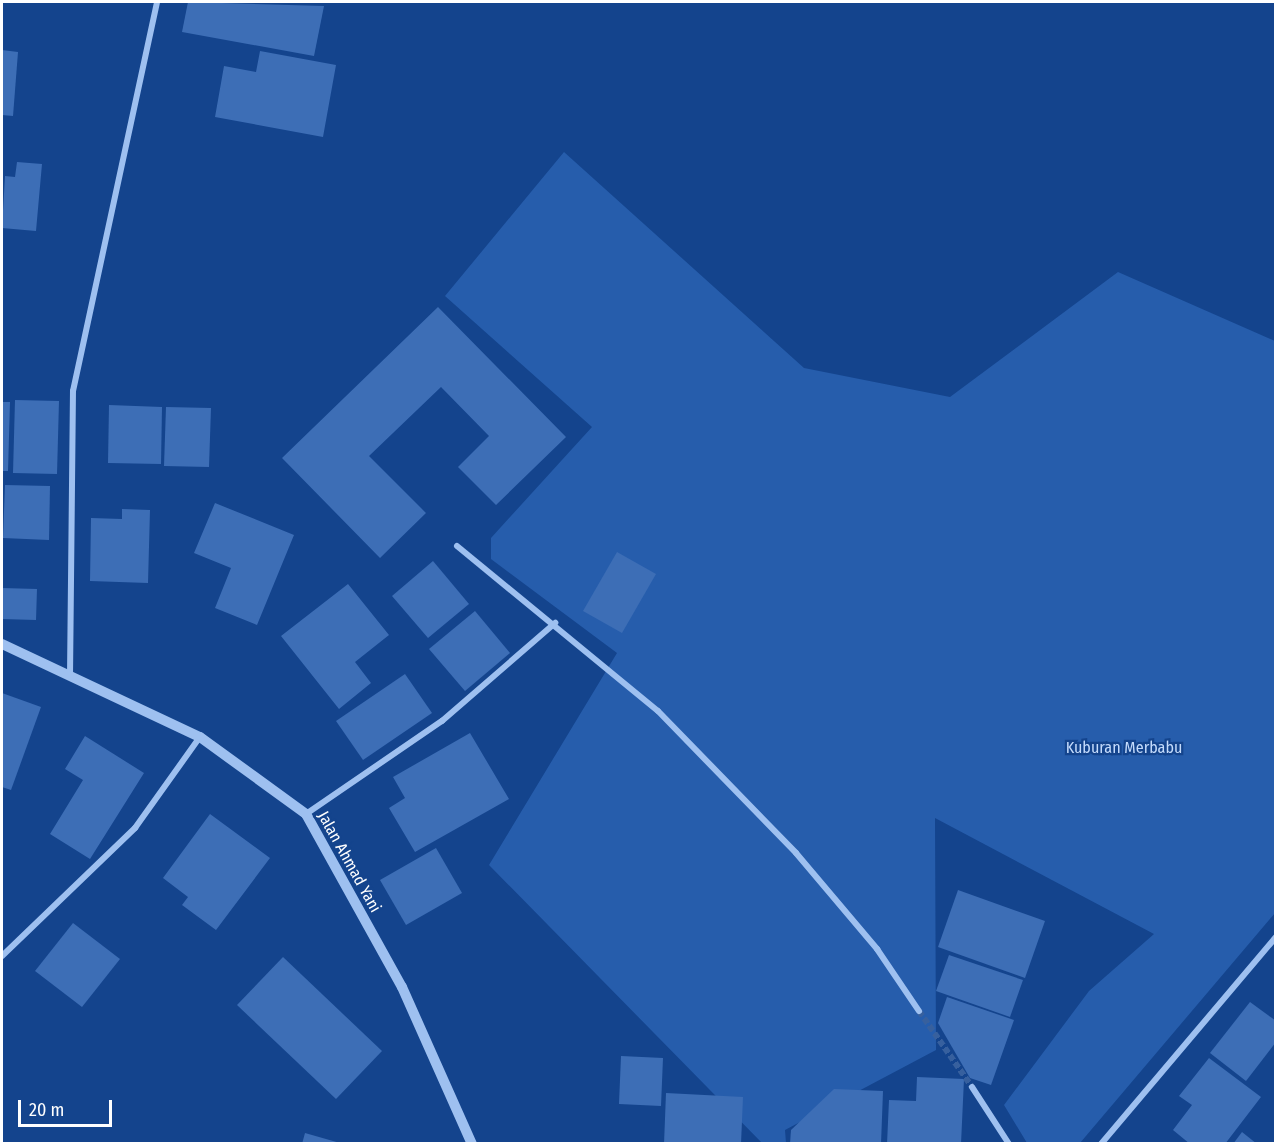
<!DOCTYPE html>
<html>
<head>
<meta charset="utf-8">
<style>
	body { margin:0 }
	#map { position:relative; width:1277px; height:1145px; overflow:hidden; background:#14448d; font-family:"Fira Sans Condensed",sans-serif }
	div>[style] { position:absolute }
	.green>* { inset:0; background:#265dac }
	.building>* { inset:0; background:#3d6eb6 }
	.minor-tunnel>* { height:6px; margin-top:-3px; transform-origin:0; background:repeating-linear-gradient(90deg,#37609e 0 6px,transparent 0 9px) }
	.minor>* { height:6px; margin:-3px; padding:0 3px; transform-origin:3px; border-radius:3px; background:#9ec0f0 }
	.tertiary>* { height:10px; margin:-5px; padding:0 5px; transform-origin:5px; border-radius:5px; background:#9ec0f0 }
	span { translate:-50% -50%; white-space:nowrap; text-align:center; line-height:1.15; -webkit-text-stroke:4.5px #14448d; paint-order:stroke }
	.park-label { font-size:16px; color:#c4dbfc }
	.street-label { font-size:16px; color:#fff }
	.frame { position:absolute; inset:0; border:3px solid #fff; pointer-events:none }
	.scale { position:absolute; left:18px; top:1100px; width:94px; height:27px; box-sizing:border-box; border:3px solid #fff; border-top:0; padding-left:8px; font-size:18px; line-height:21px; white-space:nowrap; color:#fff; -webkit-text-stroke:4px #14448d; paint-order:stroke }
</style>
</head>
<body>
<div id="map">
	<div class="green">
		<div style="clip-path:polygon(564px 152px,804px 368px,950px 397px,1118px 272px,1275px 341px,1275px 913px,1080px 1143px,1027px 1143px,1004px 1105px,1089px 991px,1154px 934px,935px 818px,936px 1050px,785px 1130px,786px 1143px,762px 1143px,489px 865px,617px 653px,491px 559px,491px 538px,592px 427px,445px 296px)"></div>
	</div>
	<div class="building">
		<div style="clip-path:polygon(188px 2px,324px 6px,314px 56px,182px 32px)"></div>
		<div style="clip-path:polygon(2px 50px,18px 52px,13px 116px,2px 115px)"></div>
		<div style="clip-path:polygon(260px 51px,336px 65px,323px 137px,215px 117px,224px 66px,256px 72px)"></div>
		<div style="clip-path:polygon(17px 162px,42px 164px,36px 231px,2px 228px,5px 176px,15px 177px)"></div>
		<div style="clip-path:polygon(438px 307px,566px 437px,496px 505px,458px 467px,489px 436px,441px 387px,369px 456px,426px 513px,380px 558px,282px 458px)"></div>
		<div style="clip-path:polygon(15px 400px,59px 401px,57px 474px,13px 473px)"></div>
		<div style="clip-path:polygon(2px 402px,10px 402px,8px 471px,2px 471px)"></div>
		<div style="clip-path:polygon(109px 405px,162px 407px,161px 464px,108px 463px)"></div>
		<div style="clip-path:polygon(166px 407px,211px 408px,209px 467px,164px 466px)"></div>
		<div style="clip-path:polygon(5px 485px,50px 486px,49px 540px,3px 538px)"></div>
		<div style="clip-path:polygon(215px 503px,294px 535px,257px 625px,215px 608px,231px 568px,194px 553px)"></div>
		<div style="clip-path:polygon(122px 509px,150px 510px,148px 583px,90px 581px,91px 518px,122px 519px)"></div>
		<div style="clip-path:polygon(617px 552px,656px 574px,622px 633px,583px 611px)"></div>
		<div style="clip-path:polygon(433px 561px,469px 604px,428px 638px,392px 596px)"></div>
		<div style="clip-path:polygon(348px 584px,389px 635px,355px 662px,371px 683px,339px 709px,281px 636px)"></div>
		<div style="clip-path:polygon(2px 588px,37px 589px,36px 620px,2px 619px)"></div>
		<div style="clip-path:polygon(475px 611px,510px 653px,465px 691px,429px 649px)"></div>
		<div style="clip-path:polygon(405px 674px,432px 713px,363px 760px,336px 721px)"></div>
		<div style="clip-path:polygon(2px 693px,41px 707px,11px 790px,2px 787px)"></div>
		<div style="clip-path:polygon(470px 733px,509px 799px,415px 852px,389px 808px,405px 798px,393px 777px)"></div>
		<div style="clip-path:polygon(85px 736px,144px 773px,90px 859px,50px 834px,83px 780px,65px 769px)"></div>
		<div style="clip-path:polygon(210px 814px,270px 858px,216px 930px,182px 905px,188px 897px,163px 878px)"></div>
		<div style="clip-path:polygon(436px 848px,462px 893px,406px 925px,380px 880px)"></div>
		<div style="clip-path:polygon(958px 890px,1045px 921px,1025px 978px,938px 947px)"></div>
		<div style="clip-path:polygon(73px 923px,120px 959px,82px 1007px,35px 971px)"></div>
		<div style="clip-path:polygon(949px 955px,1023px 980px,1010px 1017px,936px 991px)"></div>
		<div style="clip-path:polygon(283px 957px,382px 1051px,336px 1099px,237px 1005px)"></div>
		<div style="clip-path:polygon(947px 997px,1014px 1020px,991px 1085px,970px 1078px,938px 1023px)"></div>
		<div style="clip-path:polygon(1250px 1002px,1276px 1021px,1276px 1042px,1246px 1081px,1210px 1053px)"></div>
		<div style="clip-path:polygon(621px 1056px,663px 1058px,661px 1106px,619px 1104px)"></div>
		<div style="clip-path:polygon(1209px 1058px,1261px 1097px,1225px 1144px,1190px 1144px,1173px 1130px,1192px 1105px,1179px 1096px)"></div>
		<div style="clip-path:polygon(917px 1077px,964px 1079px,961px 1144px,887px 1144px,889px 1100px,916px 1101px)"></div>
		<div style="clip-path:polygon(834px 1089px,883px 1091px,881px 1144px,790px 1144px,791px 1130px)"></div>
		<div style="clip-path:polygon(666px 1093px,743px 1097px,741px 1144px,664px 1144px)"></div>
		<div style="clip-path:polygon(1242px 1132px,1257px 1144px,1233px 1144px)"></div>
		<div style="clip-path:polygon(305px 1133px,340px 1143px,340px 1144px,302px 1144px)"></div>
	</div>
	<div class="minor-tunnel">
		<div style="left:919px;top:1011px;width:93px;rotate:55.1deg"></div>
	</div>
	<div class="minor">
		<div style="left:457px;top:546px;width:260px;rotate:39.4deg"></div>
		<div style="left:658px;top:711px;width:198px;rotate:45.8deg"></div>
		<div style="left:796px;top:853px;width:126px;rotate:49.8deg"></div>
		<div style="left:877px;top:949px;width:75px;rotate:55.9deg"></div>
		<div style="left:70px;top:676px;width:285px;rotate:-89.4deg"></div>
		<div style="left:73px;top:391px;width:398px;rotate:-77.8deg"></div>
		<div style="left:306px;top:814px;width:165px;rotate:-34.4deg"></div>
		<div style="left:442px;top:721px;width:150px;rotate:-40.9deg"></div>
		<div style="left:2px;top:956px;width:185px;rotate:-43.9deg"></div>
		<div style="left:135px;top:828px;width:112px;rotate:-54.5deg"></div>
		<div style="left:972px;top:1087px;width:68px;rotate:57deg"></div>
		<div style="left:1101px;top:1144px;width:271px;rotate:-49.8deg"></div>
	</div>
	<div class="tertiary">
		<div style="left:2px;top:644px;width:219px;rotate:25.2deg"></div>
		<div style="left:200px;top:737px;width:131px;rotate:36deg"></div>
		<div style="left:306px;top:814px;width:198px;rotate:61deg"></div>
		<div style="left:402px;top:987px;width:172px;rotate:66deg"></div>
	</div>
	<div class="park-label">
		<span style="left:1124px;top:748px">Kuburan Merbabu</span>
	</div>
	<div class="street-label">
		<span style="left:349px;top:862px;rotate:61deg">Jalan Ahmad Yani</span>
	</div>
	<div class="frame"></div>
	<div class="scale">20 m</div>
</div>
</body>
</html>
